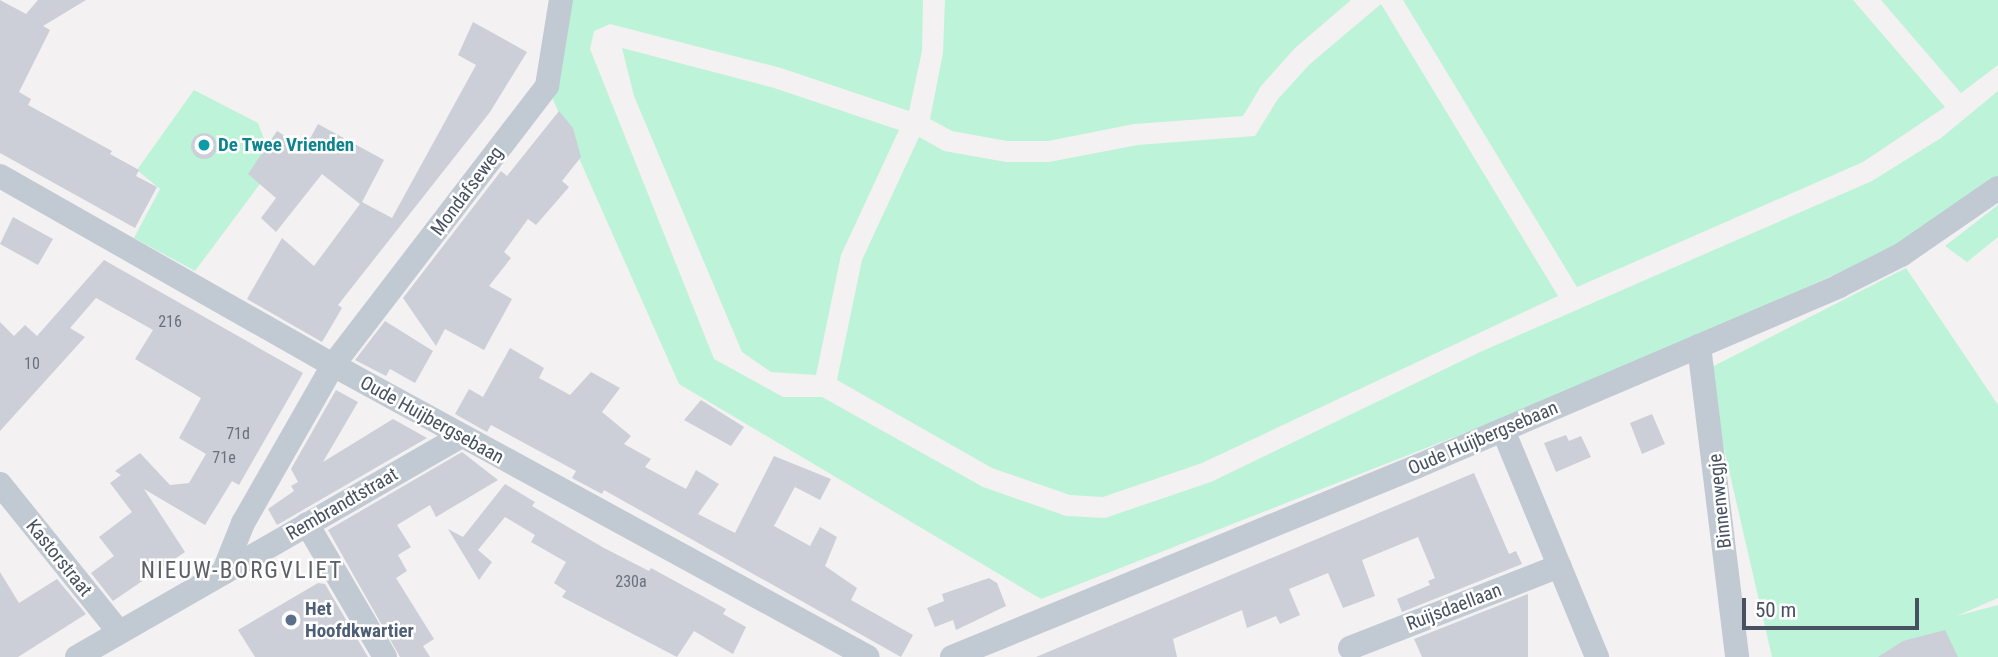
<!DOCTYPE html>
<html>
<head>
<meta charset="utf-8">
<style>
	body { margin:0 }
	#map { position:relative; width:1998px; height:657px; overflow:hidden; background:#f3f1f1; font-family:"Roboto Condensed",sans-serif }
	div>[style] { position:absolute }
	.green>* { inset:0; background:#bdf3d8 }
	.building>* { inset:0; background:#cccfd7 }
	.round { border-radius:50% }
	.minor>* { height:24px; margin:-12px; padding:0 12px; transform-origin:12px; border-radius:12px; background:#c1c9d3 }
	.dots>* { width:19px; height:19px; translate:-50% -50%; box-sizing:border-box; border:4px solid #fff; border-radius:50% }
	span { translate:-50% -50%; white-space:nowrap; text-align:center; line-height:1.15; -webkit-text-stroke:5px #fff; paint-order:stroke }
	.number-label { font-size:16px; color:#68707e }
	.number-label span { -webkit-text-stroke-width:0 }
	.culture-label { font-size:19px; color:#0d838f; font-weight:700 }
	.left { translate:0 -50%; text-align:left }
	.street-label { font-size:19px; color:#475160 }
	.service-label { font-size:19px; color:#4e5e75; font-weight:700 }
	.quarter-label { font-size:23px; color:#5d6066; letter-spacing:2px }
	.scale { position:absolute; left:1742px; top:598px; width:177px; height:32px; box-sizing:border-box; border:4px solid #475160; border-top:0; padding-left:9px; font-size:21px; line-height:24px; white-space:nowrap; color:#475160; -webkit-text-stroke:5px #fff; paint-order:stroke }
</style>
</head>
<body>
<div id="map">
	<div class="green">
		<div style="clip-path:polygon(564px 0,923px 0,922px 51px,909px 111px,781px 68px,610px 24px,594px 31px,590px 49px,714px 359px,783px 397px,822px 397px,983px 487px,1066px 516px,1105px 518px,1211px 482px,1478px 353px,1872px 181px,1941px 138px,1998px 91px,1998px 176px,1916px 238px,1602px 379px,1041px 599px,679px 384px,547px 86px)"></div>
		<div style="clip-path:polygon(945px 0,1351px 0,1295px 48px,1261px 86px,1243px 116px,1134px 124px,1048px 141px,1007px 141px,952px 131px,930px 119px,943px 53px)"></div>
		<div style="clip-path:polygon(1403px 0,1853px 0,1945px 107px,1863px 162px,1577px 287px)"></div>
		<div style="clip-path:polygon(1881px 0,1998px 0,1998px 65px,1961px 93px)"></div>
		<div style="clip-path:polygon(1381px 4px,1558px 296px,1202px 463px,1103px 497px,1070px 495px,992px 468px,837px 380px,862px 260px,919px 137px,944px 151px,1006px 162px,1049px 162px,1138px 145px,1255px 136px,1278px 99px,1310px 64px)"></div>
		<div style="clip-path:polygon(622px 48px,774px 88px,899px 130px,841px 255px,816px 375px,771px 372px,742px 352px,634px 96px)"></div>
		<div style="clip-path:polygon(194px 90px,258px 123px,274px 165px,195px 271px,134px 238px,160px 189px,137px 170px)"></div>
		<div style="clip-path:polygon(1998px 205px,1998px 237px,1967px 262px,1945px 246px)"></div>
		<div style="clip-path:polygon(1906px 268px,1998px 405px,1998px 598px,1957px 616px,1998px 605px,1998px 657px,1772px 657px,1706px 370px)"></div>
	</div>
	<div class="building">
		<div style="clip-path:polygon(0 0,26px 14px,38px 0,86px 0,43px 26px,50px 30px,19px 92px,31px 99px,28px 105px,112px 151px,110px 154px,139px 170px,136px 176px,157px 187px,135px 228px,0 153px)"></div>
		<div style="clip-path:polygon(473px 22px,527px 52px,490px 112px,338px 305px,342px 308px,322px 342px,247px 299px,282px 238px,314px 266px,360px 204px,322px 174px,276px 232px,261px 218px,276px 198px,248px 174px,277px 131px,305px 148px,318px 124px,384px 160px,362px 202px,392px 218px,476px 65px,458px 55px)"></div>
		<div style="clip-path:polygon(559px 111px,573px 128px,581px 157px,562px 181px,569px 187px,536px 225px,528px 219px,504px 252px,511px 258px,489px 286px,512px 299px,484px 350px,445px 329px,436px 346px,403px 298px,501px 171px,507px 176px)"></div>
		<div class="round" style="left:191px;top:133px;width:26px;height:26px"></div>
		<div style="clip-path:polygon(13px 217px,53px 239px,38px 265px,0 244px)"></div>
		<div style="clip-path:polygon(104px 260px,303px 373px,239px 485px,232px 481px,205px 525px,144px 489px,185px 552px,113px 601px,91px 573px,114px 556px,99px 537px,132px 512px,110px 483px,121px 475px,115px 471px,140px 453px,170px 485px,189px 483px,206px 454px,179px 438px,201px 398px,135px 359px,153px 330px,96px 298px,70px 328px,85px 337px,0 431px,0 322px,14px 336px,25px 325px,37px 336px)"></div>
		<div style="clip-path:polygon(385px 321px,433px 351px,415px 383px,390px 369px,386px 376px,355px 360px)"></div>
		<div style="clip-path:polygon(510px 348px,544px 368px,539px 378px,570px 395px,591px 372px,620px 388px,602px 412px,631px 436px,624px 444px,651px 459px,645px 467px,686px 489px,696px 470px,719px 484px,698px 514px,735px 533px,774px 456px,831px 479px,820px 500px,795px 487px,798px 481px,774px 526px,810px 546px,820px 527px,837px 537px,825px 566px,857px 588px,851px 600px,913px 635px,901px 657px,604px 490px,602px 494px,572px 478px,576px 471px,491px 425px,487px 432px,455px 414px,469px 389px,483px 397px)"></div>
		<div style="clip-path:polygon(336px 390px,358px 402px,323px 462px,393px 419px,427px 438px,277px 525px,268px 509px,294px 491px,291px 486px,298px 482px,291px 469px)"></div>
		<div style="clip-path:polygon(701px 400px,744px 427px,731px 446px,684px 420px)"></div>
		<div style="clip-path:polygon(1652px 414px,1665px 444px,1642px 454px,1630px 423px)"></div>
		<div style="clip-path:polygon(1566px 435px,1569px 441px,1581px 436px,1591px 457px,1556px 472px,1544px 443px)"></div>
		<div style="clip-path:polygon(462px 452px,498px 480px,436px 517px,430px 505px,397px 525px,411px 547px,398px 555px,407px 571px,396px 578px,434px 639px,423px 646px,430px 657px,400px 657px,328px 530px)"></div>
		<div style="clip-path:polygon(1474px 473px,1509px 554px,1516px 551px,1522px 564px,1402px 612px,1397px 599px,1430px 585px,1428px 581px,1435px 578px,1418px 537px,1362px 560px,1375px 596px,1343px 608px,1328px 573px,1289px 589px,1300px 615px,1280px 624px,1276px 616px,1247px 628px,1242px 610px,1173px 639px,1177px 657px,1036px 657px)"></div>
		<div style="clip-path:polygon(505px 484px,535px 502px,532px 506px,604px 548px,649px 571px,651px 568px,726px 609px,723px 614px,746px 627px,733px 654px,694px 631px,677px 657px,562px 597px,566px 591px,554px 583px,566px 562px,531px 542px,535px 535px,505px 517px,478px 550px,492px 562px,479px 580px,448px 529px,463px 537px)"></div>
		<div style="clip-path:polygon(0 572px,19px 603px,57px 579px,86px 614px,18px 657px,0 657px)"></div>
		<div style="clip-path:polygon(989px 578px,997px 583px,1006px 606px,956px 630px,953px 620px,935px 627px,927px 608px,944px 601px,942px 594px)"></div>
		<div style="clip-path:polygon(318px 583px,325px 584px,368px 657px,255px 657px,238px 630px)"></div>
		<div style="clip-path:polygon(1528px 594px,1528px 657px,1422px 657px,1414px 639px)"></div>
		<div style="clip-path:polygon(1945px 630px,1958px 657px,1878px 657px,1903px 641px)"></div>
	</div>
	<div class="minor">
		<div style="left:0;top:176px;width:383px;rotate:29.6deg"></div>
		<div style="left:333px;top:365px;width:609px;rotate:28.63deg"></div>
		<div style="left:1699px;top:346px;width:313px;rotate:83deg"></div>
		<div style="left:1503px;top:430px;width:246px;rotate:67.5deg"></div>
		<div style="left:0;top:484px;width:190px;rotate:51.2deg"></div>
		<div style="left:307px;top:524px;width:154px;rotate:59.6deg"></div>
		<div style="left:223px;top:573px;width:54px;rotate:-68.2deg"></div>
		<div style="left:243px;top:523px;width:182px;rotate:-60.3deg"></div>
		<div style="left:333px;top:365px;width:352px;rotate:-52.5deg"></div>
		<div style="left:547px;top:86px;width:87px;rotate:-80.8deg"></div>
		<div style="left:1350px;top:648px;width:225px;rotate:-21.4deg"></div>
		<div style="left:77px;top:657px;width:443px;rotate:-29.9deg"></div>
		<div style="left:952px;top:657px;width:504px;rotate:-22.29deg"></div>
		<div style="left:1418px;top:466px;width:458px;rotate:-23.1deg"></div>
		<div style="left:1839px;top:286px;width:69px;rotate:-26.6deg"></div>
		<div style="left:1901px;top:255px;width:118px;rotate:-34.6deg"></div>
	</div>
	<div class="dots">
		<div style="left:204px;top:145px;background:#0f9aa8"></div>
		<div style="left:291px;top:620px;background:#5c6f8a"></div>
	</div>
	<div class="number-label">
		<span style="left:170px;top:322px">216</span>
		<span style="left:32px;top:364px">10</span>
		<span style="left:238px;top:434px">71d</span>
		<span style="left:224px;top:458px">71e</span>
		<span style="left:631px;top:582px">230a</span>
	</div>
	<div class="culture-label">
		<span class="left" style="left:218px;top:145px">De Twee Vrienden</span>
	</div>
	<div class="street-label">
		<span style="left:467px;top:191px;rotate:-53deg">Mondafseweg</span>
		<span style="left:432px;top:420px;rotate:29deg">Oude Huijbergsebaan</span>
		<span style="left:1483px;top:438px;rotate:-23deg">Oude Huijbergsebaan</span>
		<span style="left:1720px;top:501px;rotate:-96deg">Binnenwegje</span>
		<span style="left:342px;top:504px;rotate:-30deg">Rembrandtstraat</span>
		<span style="left:59px;top:558px;rotate:51deg">Kastorstraat</span>
		<span style="left:1454px;top:607px;rotate:-21deg">Ruijsdaellaan</span>
	</div>
	<div class="service-label">
		<span class="left" style="left:305px;top:620px">Het<br>Hoofdkwartier</span>
	</div>
	<div class="quarter-label">
		<span style="left:242px;top:571px">NIEUW-BORGVLIET</span>
	</div>
	<div class="scale">50 m</div>
</div>
</body>
</html>
